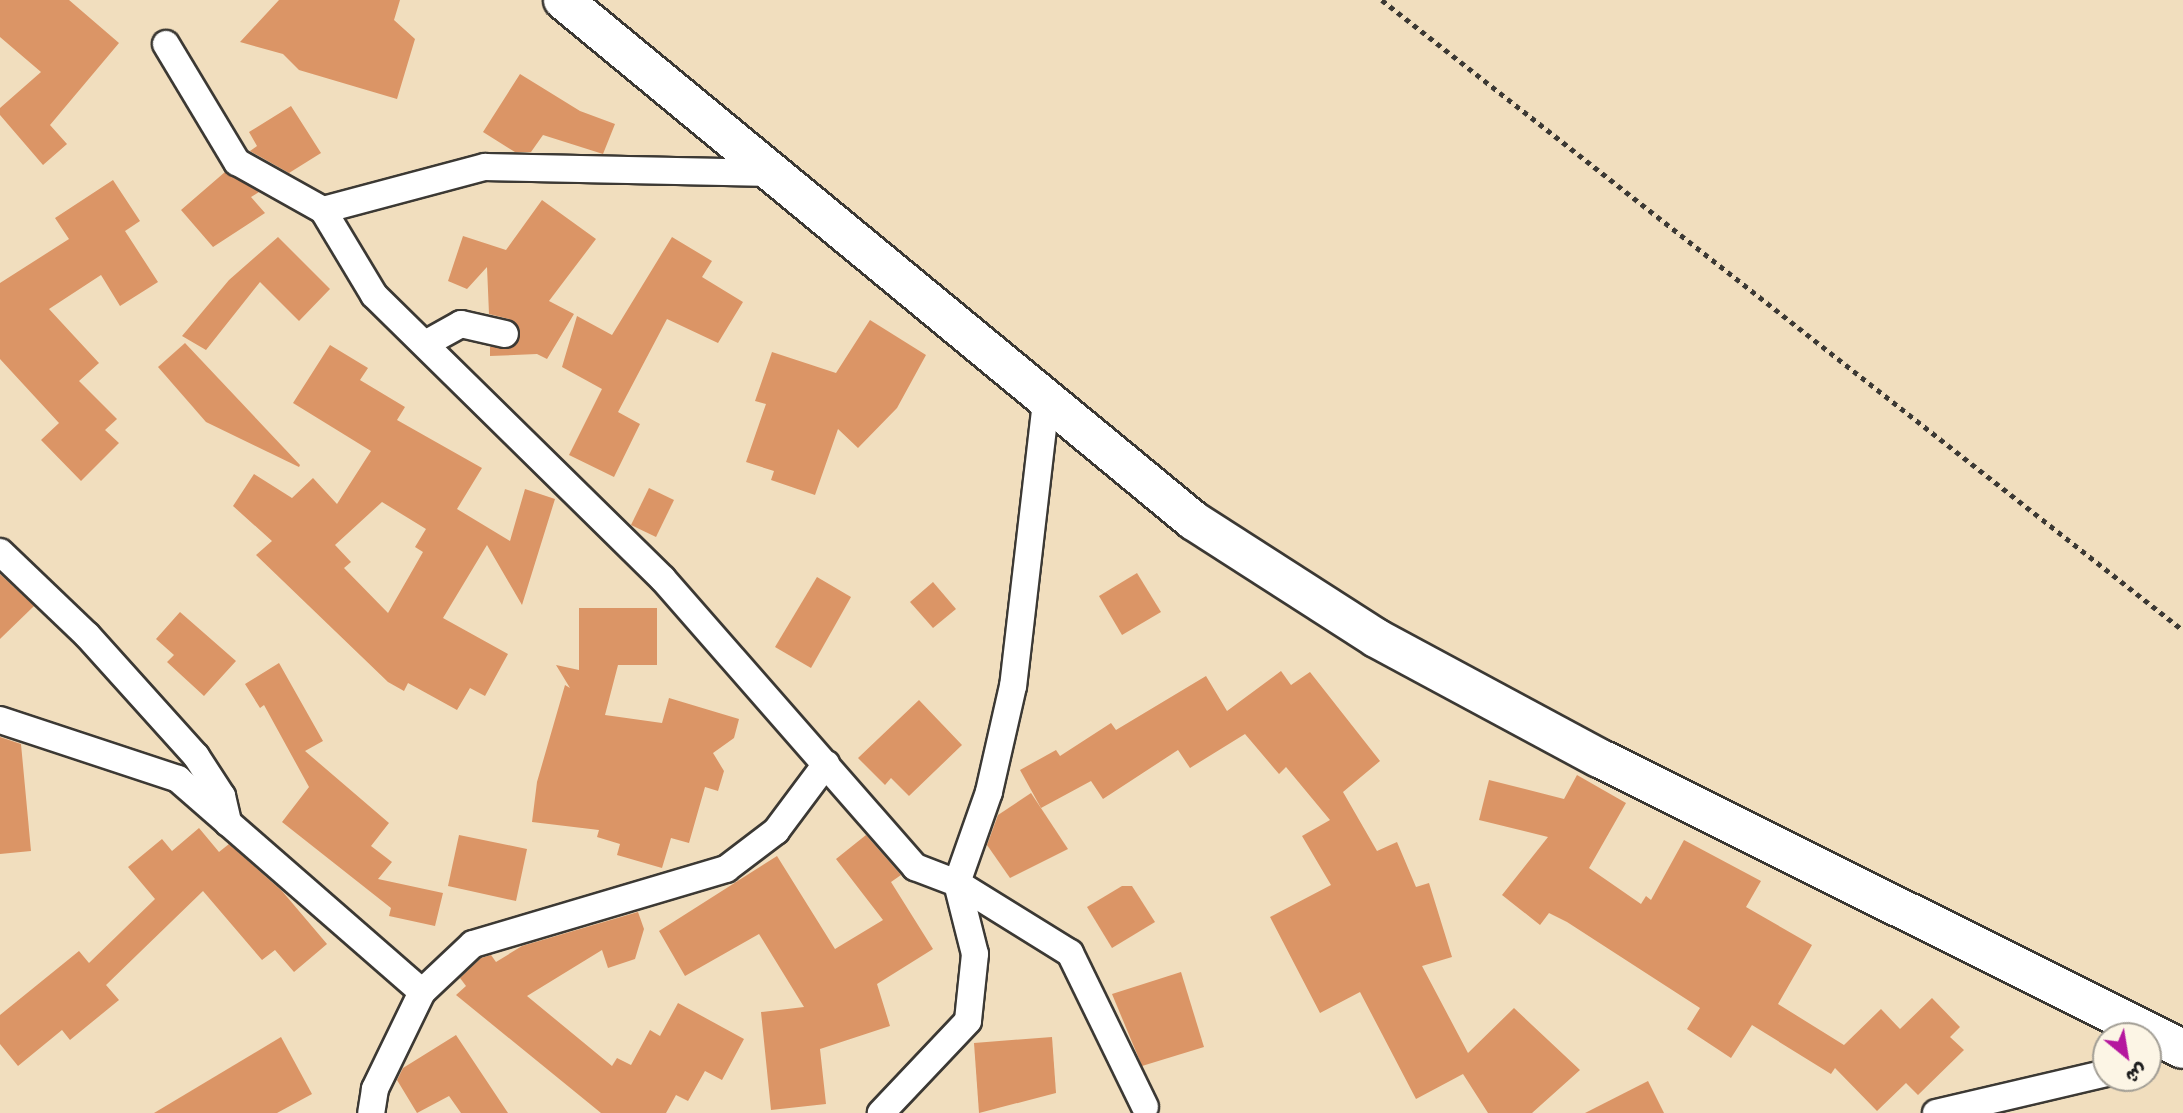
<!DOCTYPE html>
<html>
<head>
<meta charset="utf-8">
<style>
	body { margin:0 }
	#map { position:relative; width:2183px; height:1113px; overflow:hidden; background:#f1debe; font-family:"Shantell Sans","Playpen Sans Arabic",sans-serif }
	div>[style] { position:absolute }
	.building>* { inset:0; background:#db9566 }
	.path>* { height:4.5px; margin-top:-2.25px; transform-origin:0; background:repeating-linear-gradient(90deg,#3c3934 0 5px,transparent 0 10px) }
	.roads { filter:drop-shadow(2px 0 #3c3934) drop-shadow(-2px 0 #3c3934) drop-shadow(0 2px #3c3934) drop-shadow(0 -2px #3c3934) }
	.street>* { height:26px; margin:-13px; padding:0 13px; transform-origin:13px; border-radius:13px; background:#fff }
	.primary>* { height:38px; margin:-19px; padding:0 19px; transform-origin:19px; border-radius:19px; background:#fff }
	span { translate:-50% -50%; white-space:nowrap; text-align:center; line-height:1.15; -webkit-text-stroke:7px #fcf5e5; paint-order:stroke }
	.north { position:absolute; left:2092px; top:1022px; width:70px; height:70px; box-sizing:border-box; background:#fcf5e5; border:2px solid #a29e95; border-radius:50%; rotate:150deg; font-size:19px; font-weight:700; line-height:28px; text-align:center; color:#1c1c1c }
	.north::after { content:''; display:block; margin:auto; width:24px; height:32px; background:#b5179e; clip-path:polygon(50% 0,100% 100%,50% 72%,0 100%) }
</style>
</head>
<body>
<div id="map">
	<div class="building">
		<div style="clip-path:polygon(0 0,69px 0,119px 43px,50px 125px,67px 144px,43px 165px,0 115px,0 108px,41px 72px,0 37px)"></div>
		<div style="clip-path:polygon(279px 0,400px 0,394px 20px,415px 39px,397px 99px,299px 70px,283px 54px,240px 42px)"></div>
		<div style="clip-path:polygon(520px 74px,580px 111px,615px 124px,603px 154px,543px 135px,531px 152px,515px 152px,483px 132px)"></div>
		<div style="clip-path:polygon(291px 106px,321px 153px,289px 173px,250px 151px,257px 146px,249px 132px)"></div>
		<div style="clip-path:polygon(225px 172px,259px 192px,251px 197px,265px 213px,213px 247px,181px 210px)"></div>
		<div style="clip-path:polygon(113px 180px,140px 221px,125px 231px,158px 282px,120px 306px,101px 275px,49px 309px,99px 363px,79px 381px,117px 419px,105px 430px,119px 443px,81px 481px,41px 440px,59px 423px,0 359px,0 283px,69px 239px,55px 218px)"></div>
		<div style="clip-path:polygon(542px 200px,596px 239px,549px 301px,574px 314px,547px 359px,537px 354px,490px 356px,490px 347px,516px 345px,520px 330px,509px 319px,489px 314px,487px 267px,467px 289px,448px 281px,463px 236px,506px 250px)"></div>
		<div style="clip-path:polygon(278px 237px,330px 289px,299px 321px,260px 282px,206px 350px,182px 336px,229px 280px)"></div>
		<div style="clip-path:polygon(672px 237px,712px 261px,702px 277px,743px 302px,718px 343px,667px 319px,618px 412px,640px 424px,614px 477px,569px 455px,602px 389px,562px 367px,577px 316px,612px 335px)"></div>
		<div style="clip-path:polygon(870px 320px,926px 355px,897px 408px,858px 448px,838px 429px,815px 495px,771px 480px,774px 471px,746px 462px,766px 404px,755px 401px,772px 352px,836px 373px)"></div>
		<div style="clip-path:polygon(185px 343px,300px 465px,299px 467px,206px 422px,158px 367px)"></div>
		<div style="clip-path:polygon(evenodd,330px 345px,368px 368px,360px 380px,405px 407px,397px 420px,482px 468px,457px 509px,510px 541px,525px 489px,555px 499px,522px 605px,487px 545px,443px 618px,508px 654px,485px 696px,470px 688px,457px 710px,408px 683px,404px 691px,388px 682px,256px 555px,272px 541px,233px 506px,254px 474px,292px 498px,313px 478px,337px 504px,371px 451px,293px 403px,330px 345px,382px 502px,426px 529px,415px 547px,423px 552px,388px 613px,344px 568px,351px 562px,335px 545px,382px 502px)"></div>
		<div style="clip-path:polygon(649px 488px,674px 500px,656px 537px,631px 525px)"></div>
		<div style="clip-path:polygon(1137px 573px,1161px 612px,1122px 635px,1099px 596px)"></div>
		<div style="clip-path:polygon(0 574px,34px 606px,0 639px)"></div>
		<div style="clip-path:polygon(817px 577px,851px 597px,811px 668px,775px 647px)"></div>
		<div style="clip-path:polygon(933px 582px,956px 609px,933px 628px,910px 602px)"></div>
		<div style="clip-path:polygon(579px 608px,657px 608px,657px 665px,618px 665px,605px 715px,662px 723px,669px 698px,739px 719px,734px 738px,713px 753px,724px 771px,718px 791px,705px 787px,689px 843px,671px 838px,662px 868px,617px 855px,620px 844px,597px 837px,599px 830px,532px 822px,537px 782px,565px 685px,570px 688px,556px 665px,579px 670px)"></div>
		<div style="clip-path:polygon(180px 612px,236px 661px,204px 696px,167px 662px,174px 655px,156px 639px)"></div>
		<div style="clip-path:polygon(279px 663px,323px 741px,305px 751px,389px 823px,371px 846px,392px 862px,378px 879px,443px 893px,435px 926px,389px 916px,391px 908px,282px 822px,309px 787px,264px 705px,260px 708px,245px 684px)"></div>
		<div style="clip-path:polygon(1281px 671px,1291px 685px,1310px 672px,1380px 761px,1343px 792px,1377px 851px,1397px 842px,1416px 887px,1429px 883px,1452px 957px,1422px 966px,1468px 1053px,1514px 1008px,1580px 1070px,1532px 1113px,1488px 1113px,1463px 1074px,1416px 1099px,1360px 992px,1320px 1013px,1270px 917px,1331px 885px,1302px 836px,1330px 820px,1286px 767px,1279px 774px,1245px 734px,1190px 768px,1178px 750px,1103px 799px,1091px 781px,1041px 808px,1020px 770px,1056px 750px,1060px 756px,1111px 723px,1116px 730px,1206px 676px,1227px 711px)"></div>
		<div style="clip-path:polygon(919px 700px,962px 745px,909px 796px,891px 778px,885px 785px,858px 758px)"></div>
		<div style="clip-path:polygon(0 737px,21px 744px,31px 851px,0 854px)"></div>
		<div style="clip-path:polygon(1577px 775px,1626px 803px,1589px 868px,1641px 904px,1646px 896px,1651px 900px,1684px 840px,1761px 881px,1746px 907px,1812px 945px,1778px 1004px,1844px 1045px,1881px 1009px,1900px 1029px,1932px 998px,1960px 1027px,1950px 1037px,1964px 1050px,1918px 1095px,1906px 1083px,1877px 1111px,1835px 1068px,1831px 1074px,1752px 1025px,1731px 1058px,1687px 1029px,1700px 1008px,1567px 922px,1549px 913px,1540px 925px,1502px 895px,1548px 837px,1479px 820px,1489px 780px,1564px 799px)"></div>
		<div style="clip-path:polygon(1031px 793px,1068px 849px,1010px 878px,987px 845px,998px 815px)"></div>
		<div style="clip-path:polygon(199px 828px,219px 852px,229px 844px,282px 891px,327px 944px,294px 972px,275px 950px,262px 960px,203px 891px,106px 985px,119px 1000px,70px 1040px,62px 1030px,18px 1066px,0 1044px,0 1015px,79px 951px,89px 963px,155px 899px,128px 867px,162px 839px,172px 851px)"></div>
		<div style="clip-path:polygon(459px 835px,527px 849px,516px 901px,448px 886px)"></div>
		<div style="clip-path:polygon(866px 835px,901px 875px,891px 882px,933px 949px,877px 984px,890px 1026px,820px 1049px,826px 1104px,771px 1110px,761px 1012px,804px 1007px,759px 934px,685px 976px,659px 931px,777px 856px,835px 949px,883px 920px,836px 859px)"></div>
		<div style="clip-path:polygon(1122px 886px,1132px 886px,1155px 922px,1112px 948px,1087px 907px)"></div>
		<div style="clip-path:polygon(638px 912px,644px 929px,635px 959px,608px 968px,602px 950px,527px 996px,612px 1066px,617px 1058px,631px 1065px,650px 1030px,660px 1036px,678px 1003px,744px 1039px,722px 1080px,705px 1071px,688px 1101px,676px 1095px,666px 1113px,601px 1113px,456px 995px,466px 986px,460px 978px,481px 958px,491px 955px,496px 962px,522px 946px)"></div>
		<div style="clip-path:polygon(1181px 972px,1204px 1047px,1142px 1066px,1112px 994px)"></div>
		<div style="clip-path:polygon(456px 1035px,508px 1113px,461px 1113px,449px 1096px,417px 1113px,397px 1080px,403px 1068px)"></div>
		<div style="clip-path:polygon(281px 1037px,312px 1094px,277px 1113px,154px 1113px)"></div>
		<div style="clip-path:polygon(1052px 1037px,1056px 1093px,979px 1113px,974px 1043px)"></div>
		<div style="clip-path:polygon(1648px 1081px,1664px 1113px,1585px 1113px)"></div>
	</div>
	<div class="path">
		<div style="left:1382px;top:0;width:1019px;rotate:38.19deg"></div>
	</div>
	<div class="roads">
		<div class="street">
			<div style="left:166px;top:44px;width:138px;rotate:59deg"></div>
			<div style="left:237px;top:162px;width:98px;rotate:29.2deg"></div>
			<div style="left:323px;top:210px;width:168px;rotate:-14.9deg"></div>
			<div style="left:485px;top:167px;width:286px;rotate:1.2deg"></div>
			<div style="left:323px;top:210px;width:99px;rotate:59deg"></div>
			<div style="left:374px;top:295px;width:405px;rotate:44.5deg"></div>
			<div style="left:663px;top:579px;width:383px;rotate:48.8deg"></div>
			<div style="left:915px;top:867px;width:45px;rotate:20.9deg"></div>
			<div style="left:957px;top:883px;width:73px;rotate:75.8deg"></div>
			<div style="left:975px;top:954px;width:67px;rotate:96deg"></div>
			<div style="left:968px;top:1021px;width:127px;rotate:133.4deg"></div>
			<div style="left:425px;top:344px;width:41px;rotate:-29.1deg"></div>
			<div style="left:461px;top:324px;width:45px;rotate:12.8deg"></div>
			<div style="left:1046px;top:402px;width:286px;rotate:96.6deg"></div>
			<div style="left:1013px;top:686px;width:109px;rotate:102.8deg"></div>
			<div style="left:989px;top:792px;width:96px;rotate:109.4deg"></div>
			<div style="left:957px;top:883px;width:133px;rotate:31.8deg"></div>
			<div style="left:1070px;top:953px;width:171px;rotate:64deg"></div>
			<div style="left:0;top:552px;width:120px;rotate:43.7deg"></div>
			<div style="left:87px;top:635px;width:163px;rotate:48deg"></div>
			<div style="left:196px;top:756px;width:48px;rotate:57deg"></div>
			<div style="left:222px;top:796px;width:28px;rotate:77deg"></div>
			<div style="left:0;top:720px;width:188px;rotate:18.3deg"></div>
			<div style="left:178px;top:779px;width:324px;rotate:41.1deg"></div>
			<div style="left:422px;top:992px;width:108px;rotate:115.9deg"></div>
			<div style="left:375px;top:1089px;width:24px;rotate:99deg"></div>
			<div style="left:422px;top:992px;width:70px;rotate:-43.3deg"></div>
			<div style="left:473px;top:944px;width:264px;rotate:-16.5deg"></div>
			<div style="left:726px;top:869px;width:63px;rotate:-37.2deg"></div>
			<div style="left:776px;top:831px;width:84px;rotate:-53.3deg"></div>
			<div style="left:1936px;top:1113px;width:175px;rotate:-13.2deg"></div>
		</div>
		<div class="primary">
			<div style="left:563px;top:0;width:818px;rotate:39.55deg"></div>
			<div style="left:1194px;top:521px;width:216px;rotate:32.7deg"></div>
			<div style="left:1376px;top:638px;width:253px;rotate:28.3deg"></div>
			<div style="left:1599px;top:758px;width:652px;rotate:26.49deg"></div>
		</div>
	</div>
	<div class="north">ش</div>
</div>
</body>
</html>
